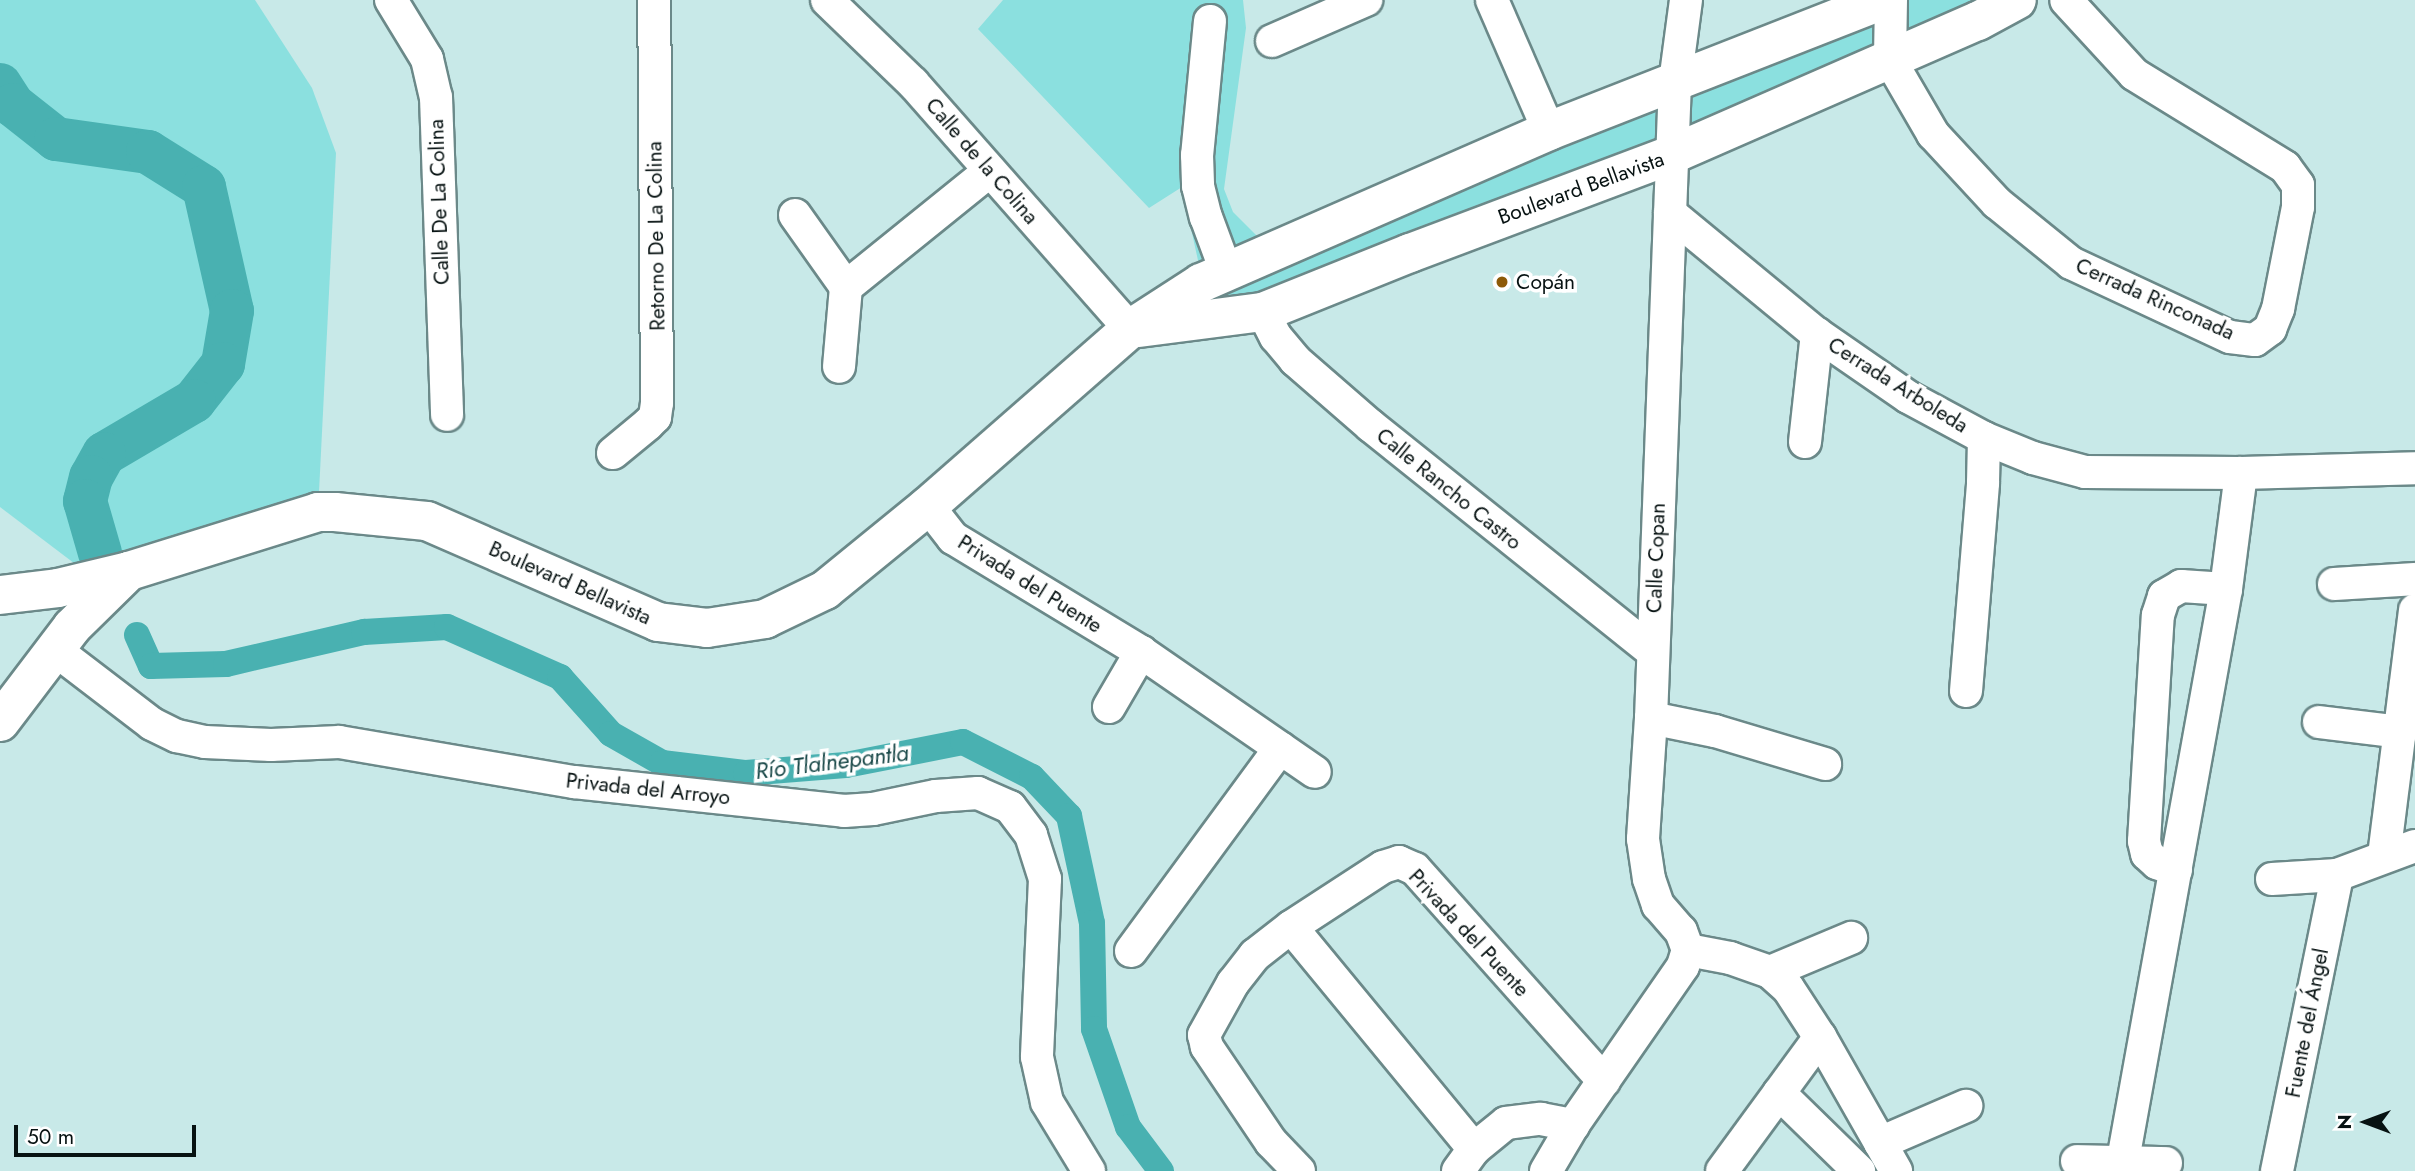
<!DOCTYPE html>
<html>
<head>
<meta charset="utf-8">
<style>
	body { margin:0 }
	#map { position:relative; width:2415px; height:1171px; overflow:hidden; background:#c8e9e8; font-family:Jost,sans-serif }
	div>[style] { position:absolute }
	.green>* { inset:0; background:#8be0df }
	.canal>* { height:26px; margin:-13px; padding:0 13px; transform-origin:13px; border-radius:13px; background:#49b1b1 }
	.river>* { height:44px; margin:-22px; padding:0 22px; transform-origin:22px; border-radius:22px; background:#49b1b1 }
	.roads { filter:drop-shadow(2px 0 #6b8989) drop-shadow(-2px 0 #6b8989) drop-shadow(0 2px #6b8989) drop-shadow(0 -2px #6b8989) }
	.minor>* { height:32px; margin:-16px; padding:0 16px; transform-origin:16px; border-radius:16px; background:#fff }
	.major>* { height:38px; margin:-19px; padding:0 19px; transform-origin:19px; border-radius:19px; background:#fff }
	.dots>* { width:19px; height:19px; translate:-50% -50%; box-sizing:border-box; border:4px solid #fff; border-radius:50% }
	span { translate:-50% -50%; white-space:nowrap; text-align:center; line-height:1.15; -webkit-text-stroke:7px #fff; paint-order:stroke }
	.street-label { font-size:21px; color:#071212 }
	.poi-label { font-size:21px; color:#071212 }
	.left { translate:0 -50%; text-align:left }
	.water-label { font-size:23px; color:#194848; font-style:italic }
	.north { position:absolute; left:2331px; top:1087px; width:70px; height:70px; -webkit-text-stroke:5px #fff; paint-order:stroke; rotate:270deg; font-size:19px; font-weight:700; line-height:28px; text-align:center; color:#071212 }
	.north::after { content:''; display:block; margin:auto; width:24px; height:32px; background:#071212; clip-path:polygon(50% 0,100% 100%,50% 72%,0 100%) }
	.scale { position:absolute; left:14px; top:1125px; width:182px; height:32px; box-sizing:border-box; border:4px solid #071212; border-top:0; padding-left:9px; font-size:21px; line-height:24px; white-space:nowrap; color:#071212; -webkit-text-stroke:5px #fff; paint-order:stroke }
</style>
</head>
<body>
<div id="map">
	<div class="green">
		<div style="clip-path:polygon(0 0,255px 0,312px 88px,336px 153px,318px 512px,95px 579px,0 507px)"></div>
		<div style="clip-path:polygon(1003px 0,1243px 0,1246px 28px,1224px 189px,1233px 212px,1273px 252px,1883px 0,2013px 0,1211px 320px,1182px 187px,1149px 208px,978px 29px)"></div>
	</div>
	<div class="canal">
		<div style="left:137px;top:635px;width:34px;rotate:66deg"></div>
		<div style="left:151px;top:666px;width:75px;rotate:-1.5deg"></div>
		<div style="left:226px;top:664px;width:142px;rotate:-13.1deg"></div>
		<div style="left:364px;top:632px;width:83px;rotate:-3.4deg"></div>
		<div style="left:447px;top:627px;width:124px;rotate:23.9deg"></div>
		<div style="left:560px;top:677px;width:76px;rotate:48.2deg"></div>
		<div style="left:611px;top:734px;width:59px;rotate:29.6deg"></div>
		<div style="left:662px;top:763px;width:85px;rotate:6.8deg"></div>
		<div style="left:746px;top:773px;width:100px;rotate:-4.6deg"></div>
		<div style="left:846px;top:765px;width:119px;rotate:-11.1deg"></div>
		<div style="left:963px;top:742px;width:77px;rotate:26.9deg"></div>
		<div style="left:1032px;top:777px;width:54px;rotate:46.5deg"></div>
		<div style="left:1069px;top:816px;width:109px;rotate:77.9deg"></div>
		<div style="left:1092px;top:923px;width:106px;rotate:88.9deg"></div>
		<div style="left:1094px;top:1029px;width:104px;rotate:70.9deg"></div>
		<div style="left:1128px;top:1127px;width:55px;rotate:53.1deg"></div>
	</div>
	<div class="river">
		<div style="left:0;top:85px;width:24px;rotate:57deg"></div>
		<div style="left:13px;top:105px;width:55px;rotate:38.3deg"></div>
		<div style="left:56px;top:139px;width:93px;rotate:8deg"></div>
		<div style="left:148px;top:152px;width:66px;rotate:32deg"></div>
		<div style="left:204px;top:187px;width:127px;rotate:77.3deg"></div>
		<div style="left:232px;top:311px;width:54px;rotate:99.6deg"></div>
		<div style="left:223px;top:364px;width:47px;rotate:128.1deg"></div>
		<div style="left:194px;top:401px;width:104px;rotate:149.5deg"></div>
		<div style="left:104px;top:454px;width:26px;rotate:119deg"></div>
		<div style="left:91px;top:477px;width:25px;rotate:104deg"></div>
		<div style="left:85px;top:501px;width:54px;rotate:73.9deg"></div>
	</div>
	<div class="roads">
		<div class="minor">
			<div style="left:391px;top:0;width:69px;rotate:58.6deg"></div>
			<div style="left:427px;top:59px;width:39px;rotate:77deg"></div>
			<div style="left:436px;top:97px;width:318px;rotate:88deg"></div>
			<div style="left:827px;top:0;width:120px;rotate:44deg"></div>
			<div style="left:913px;top:83px;width:328px;rotate:48.6deg"></div>
			<div style="left:1492px;top:0;width:143px;rotate:66.5deg"></div>
			<div style="left:1686px;top:0;width:83px;rotate:97.6deg"></div>
			<div style="left:1675px;top:82px;width:636px;rotate:92.16deg"></div>
			<div style="left:1651px;top:718px;width:121px;rotate:93.8deg"></div>
			<div style="left:1643px;top:839px;width:40px;rotate:81.5deg"></div>
			<div style="left:1649px;top:879px;width:28px;rotate:71deg"></div>
			<div style="left:1658px;top:905px;width:35px;rotate:49deg"></div>
			<div style="left:1681px;top:931px;width:20px;rotate:70deg"></div>
			<div style="left:1891px;top:0;width:60px;rotate:91deg"></div>
			<div style="left:1890px;top:60px;width:86px;rotate:59.8deg"></div>
			<div style="left:1933px;top:134px;width:94px;rotate:47.2deg"></div>
			<div style="left:1997px;top:203px;width:95px;rotate:39deg"></div>
			<div style="left:2071px;top:263px;width:175px;rotate:25deg"></div>
			<div style="left:2230px;top:337px;width:25px;rotate:7deg"></div>
			<div style="left:2255px;top:340px;width:19px;rotate:-36deg"></div>
			<div style="left:2270px;top:329px;width:22px;rotate:-68deg"></div>
			<div style="left:2278px;top:309px;width:104px;rotate:-78.9deg"></div>
			<div style="left:2298px;top:207px;width:22px;rotate:-90deg"></div>
			<div style="left:2298px;top:185px;width:22px;rotate:-126deg"></div>
			<div style="left:2285px;top:167px;width:177px;rotate:-148.4deg"></div>
			<div style="left:2134px;top:74px;width:100px;rotate:-132.6deg"></div>
			<div style="left:1210px;top:21px;width:135px;rotate:95.5deg"></div>
			<div style="left:1197px;top:155px;width:31px;rotate:88deg"></div>
			<div style="left:1198px;top:186px;width:32px;rotate:76deg"></div>
			<div style="left:1206px;top:217px;width:58px;rotate:69.7deg"></div>
			<div style="left:1272px;top:41px;width:103px;rotate:-23.6deg"></div>
			<div style="left:1670px;top:213px;width:190px;rotate:39.5deg"></div>
			<div style="left:1817px;top:334px;width:111px;rotate:34.7deg"></div>
			<div style="left:1908px;top:397px;width:86px;rotate:28.3deg"></div>
			<div style="left:1984px;top:438px;width:53px;rotate:22.2deg"></div>
			<div style="left:2033px;top:458px;width:54px;rotate:15.1deg"></div>
			<div style="left:2085px;top:472px;width:156px;rotate:0.4deg"></div>
			<div style="left:2241px;top:473px;width:174px;rotate:-1.6deg"></div>
			<div style="left:795px;top:215px;width:88px;rotate:54.7deg"></div>
			<div style="left:846px;top:287px;width:80px;rotate:95deg"></div>
			<div style="left:846px;top:287px;width:185px;rotate:-38.9deg"></div>
			<div style="left:1263px;top:312px;width:28px;rotate:63deg"></div>
			<div style="left:1276px;top:337px;width:30px;rotate:50deg"></div>
			<div style="left:1295px;top:360px;width:101px;rotate:41deg"></div>
			<div style="left:1371px;top:426px;width:360px;rotate:38.7deg"></div>
			<div style="left:1805px;top:442px;width:109px;rotate:-83.7deg"></div>
			<div style="left:613px;top:453px;width:45px;rotate:-39.6deg"></div>
			<div style="left:648px;top:424px;width:10px;rotate:-45deg"></div>
			<div style="left:655px;top:417px;width:14px;rotate:-82deg"></div>
			<div style="left:657px;top:403px;width:403px;rotate:-90.4deg"></div>
			<div style="left:928px;top:506px;width:41px;rotate:52deg"></div>
			<div style="left:953px;top:538px;width:220px;rotate:31.2deg"></div>
			<div style="left:1141px;top:652px;width:211px;rotate:34.6deg"></div>
			<div style="left:2334px;top:584px;width:81px;rotate:-3.5deg"></div>
			<div style="left:54px;top:649px;width:123px;rotate:37.4deg"></div>
			<div style="left:152px;top:724px;width:28px;rotate:26deg"></div>
			<div style="left:177px;top:736px;width:29px;rotate:12deg"></div>
			<div style="left:205px;top:742px;width:66px;rotate:2.6deg"></div>
			<div style="left:271px;top:745px;width:68px;rotate:-2.5deg"></div>
			<div style="left:339px;top:742px;width:238px;rotate:9.7deg"></div>
			<div style="left:574px;top:782px;width:272px;rotate:6.1deg"></div>
			<div style="left:844px;top:811px;width:29px;rotate:-4deg"></div>
			<div style="left:873px;top:809px;width:64px;rotate:-11.7deg"></div>
			<div style="left:936px;top:796px;width:42px;rotate:-4.1deg"></div>
			<div style="left:978px;top:793px;width:35px;rotate:24deg"></div>
			<div style="left:1010px;top:807px;width:35px;rotate:53deg"></div>
			<div style="left:1031px;top:835px;width:46px;rotate:72.3deg"></div>
			<div style="left:1045px;top:879px;width:178px;rotate:92.6deg"></div>
			<div style="left:1037px;top:1057px;width:46px;rotate:77.5deg"></div>
			<div style="left:1047px;top:1102px;width:81px;rotate:58.7deg"></div>
			<div style="left:1966px;top:691px;width:209px;rotate:-85.3deg"></div>
			<div style="left:1983px;top:483px;width:45px;rotate:-88.7deg"></div>
			<div style="left:1109px;top:707px;width:64px;rotate:-59.8deg"></div>
			<div style="left:1651px;top:718px;width:65px;rotate:11.5deg"></div>
			<div style="left:1715px;top:731px;width:115px;rotate:16.7deg"></div>
			<div style="left:2319px;top:722px;width:82px;rotate:7deg"></div>
			<div style="left:2384px;top:856px;width:248px;rotate:-82.8deg"></div>
			<div style="left:2176px;top:870px;width:20px;rotate:-160deg"></div>
			<div style="left:2157px;top:863px;width:13px;rotate:-138deg"></div>
			<div style="left:2147px;top:854px;width:13px;rotate:-103deg"></div>
			<div style="left:2144px;top:841px;width:226px;rotate:-86.5deg"></div>
			<div style="left:2158px;top:615px;width:20px;rotate:-72deg"></div>
			<div style="left:2164px;top:596px;width:20px;rotate:-30deg"></div>
			<div style="left:2181px;top:586px;width:45px;rotate:3.8deg"></div>
			<div style="left:2272px;top:879px;width:65px;rotate:-3.5deg"></div>
			<div style="left:2337px;top:875px;width:83px;rotate:-20.4deg"></div>
			<div style="left:1291px;top:927px;width:288px;rotate:50.5deg"></div>
			<div style="left:1688px;top:950px;width:43px;rotate:10.8deg"></div>
			<div style="left:1730px;top:958px;width:42px;rotate:19.3deg"></div>
			<div style="left:1770px;top:972px;width:24px;rotate:42deg"></div>
			<div style="left:1788px;top:988px;width:59px;rotate:56.9deg"></div>
			<div style="left:1820px;top:1037px;width:154px;rotate:60.4deg"></div>
			<div style="left:1131px;top:951px;width:252px;rotate:-53.7deg"></div>
			<div style="left:1770px;top:972px;width:88px;rotate:-22.8deg"></div>
			<div style="left:1779px;top:1093px;width:112px;rotate:44.3deg"></div>
			<div style="left:1880px;top:1143px;width:94px;rotate:-23.3deg"></div>
			<div style="left:2123px;top:1160px;width:580px;rotate:-79.77deg"></div>
			<div style="left:2226px;top:589px;width:117px;rotate:-82.6deg"></div>
			<div style="left:2077px;top:1161px;width:89px;rotate:1.3deg"></div>
			<div style="left:1299px;top:1171px;width:40px;rotate:-134deg"></div>
			<div style="left:1271px;top:1142px;width:115px;rotate:-124deg"></div>
			<div style="left:1207px;top:1047px;width:12px;rotate:-104deg"></div>
			<div style="left:1204px;top:1035px;width:60px;rotate:-60.9deg"></div>
			<div style="left:1233px;top:983px;width:36px;rotate:-52deg"></div>
			<div style="left:1255px;top:955px;width:46px;rotate:-37.9deg"></div>
			<div style="left:1291px;top:927px;width:110px;rotate:-33.1deg"></div>
			<div style="left:1383px;top:867px;width:17px;rotate:-17deg"></div>
			<div style="left:1399px;top:862px;width:17px;rotate:24deg"></div>
			<div style="left:1415px;top:869px;width:284px;rotate:48.3deg"></div>
			<div style="left:1458px;top:1171px;width:27px;rotate:-54deg"></div>
			<div style="left:1474px;top:1149px;width:41px;rotate:-39.1deg"></div>
			<div style="left:1506px;top:1123px;width:35px;rotate:-7deg"></div>
			<div style="left:1541px;top:1119px;width:33px;rotate:11deg"></div>
			<div style="left:1546px;top:1171px;width:53px;rotate:-59.6deg"></div>
			<div style="left:1573px;top:1125px;width:193px;rotate:-55.3deg"></div>
			<div style="left:1683px;top:966px;width:17px;rotate:-73deg"></div>
			<div style="left:1722px;top:1171px;width:166px;rotate:-53.8deg"></div>
			<div style="left:2277px;top:1171px;width:302px;rotate:-78.5deg"></div>
		</div>
		<div class="major">
			<div style="left:1139px;top:328px;width:125px;rotate:-7.4deg"></div>
			<div style="left:1263px;top:312px;width:158px;rotate:-21.9deg"></div>
			<div style="left:1410px;top:253px;width:281px;rotate:-20.6deg"></div>
			<div style="left:1673px;top:154px;width:333px;rotate:-23.6deg"></div>
			<div style="left:1978px;top:21px;width:44px;rotate:-28.3deg"></div>
			<div style="left:0;top:595px;width:58px;rotate:-6.9deg"></div>
			<div style="left:58px;top:588px;width:73px;rotate:-13.5deg"></div>
			<div style="left:129px;top:571px;width:198px;rotate:-17.3deg"></div>
			<div style="left:318px;top:512px;width:17px"></div>
			<div style="left:335px;top:512px;width:92px;rotate:5.6deg"></div>
			<div style="left:427px;top:521px;width:252px;rotate:23.6deg"></div>
			<div style="left:658px;top:622px;width:49px;rotate:7deg"></div>
			<div style="left:707px;top:628px;width:59px;rotate:-8.8deg"></div>
			<div style="left:765px;top:619px;width:67px;rotate:-25.8deg"></div>
			<div style="left:825px;top:590px;width:133px;rotate:-39.2deg"></div>
			<div style="left:928px;top:506px;width:269px;rotate:-41.2deg"></div>
			<div style="left:1130px;top:329px;width:85px;rotate:-32.9deg"></div>
			<div style="left:1201px;top:283px;width:380px;rotate:-23.6deg"></div>
			<div style="left:1549px;top:131px;width:359px;rotate:-21.4deg"></div>
			<div style="left:0;top:722px;width:119px;rotate:-52.8deg"></div>
			<div style="left:72px;top:627px;width:80px;rotate:-44.5deg"></div>
		</div>
	</div>
	<div class="dots">
		<div style="left:1502px;top:282px;background:#8d5a08"></div>
	</div>
	<div class="street-label">
		<span style="left:982px;top:161px;rotate:49deg">Calle de la Colina</span>
		<span style="left:1581px;top:188px;rotate:-20deg">Boulevard Bellavista</span>
		<span style="left:439px;top:202px;rotate:-92deg">Calle De La Colina</span>
		<span style="left:656px;top:236px;rotate:-91deg">Retorno De La Colina</span>
		<span style="left:2155px;top:299px;rotate:24deg">Cerrada Rinconada</span>
		<span style="left:1898px;top:385px;rotate:32deg">Cerrada Arboleda</span>
		<span style="left:1449px;top:489px;rotate:39deg">Calle Rancho Castro</span>
		<span style="left:1656px;top:558px;rotate:-88deg">Calle Copan</span>
		<span style="left:570px;top:583px;rotate:24deg">Boulevard Bellavista</span>
		<span style="left:1030px;top:584px;rotate:32deg">Privada del Puente</span>
		<span style="left:648px;top:789px;rotate:6deg">Privada del Arroyo</span>
		<span style="left:1469px;top:933px;rotate:47deg">Privada del Puente</span>
		<span style="left:2307px;top:1023px;rotate:-79deg">Fuente del Ángel</span>
	</div>
	<div class="poi-label">
		<span class="left" style="left:1516px;top:282px">Copán</span>
	</div>
	<div class="water-label">
		<span style="left:832px;top:762px;rotate:-7deg">Río Tlalnepantla</span>
	</div>
	<div class="north">N</div>
	<div class="scale">50 m</div>
</div>
</body>
</html>
